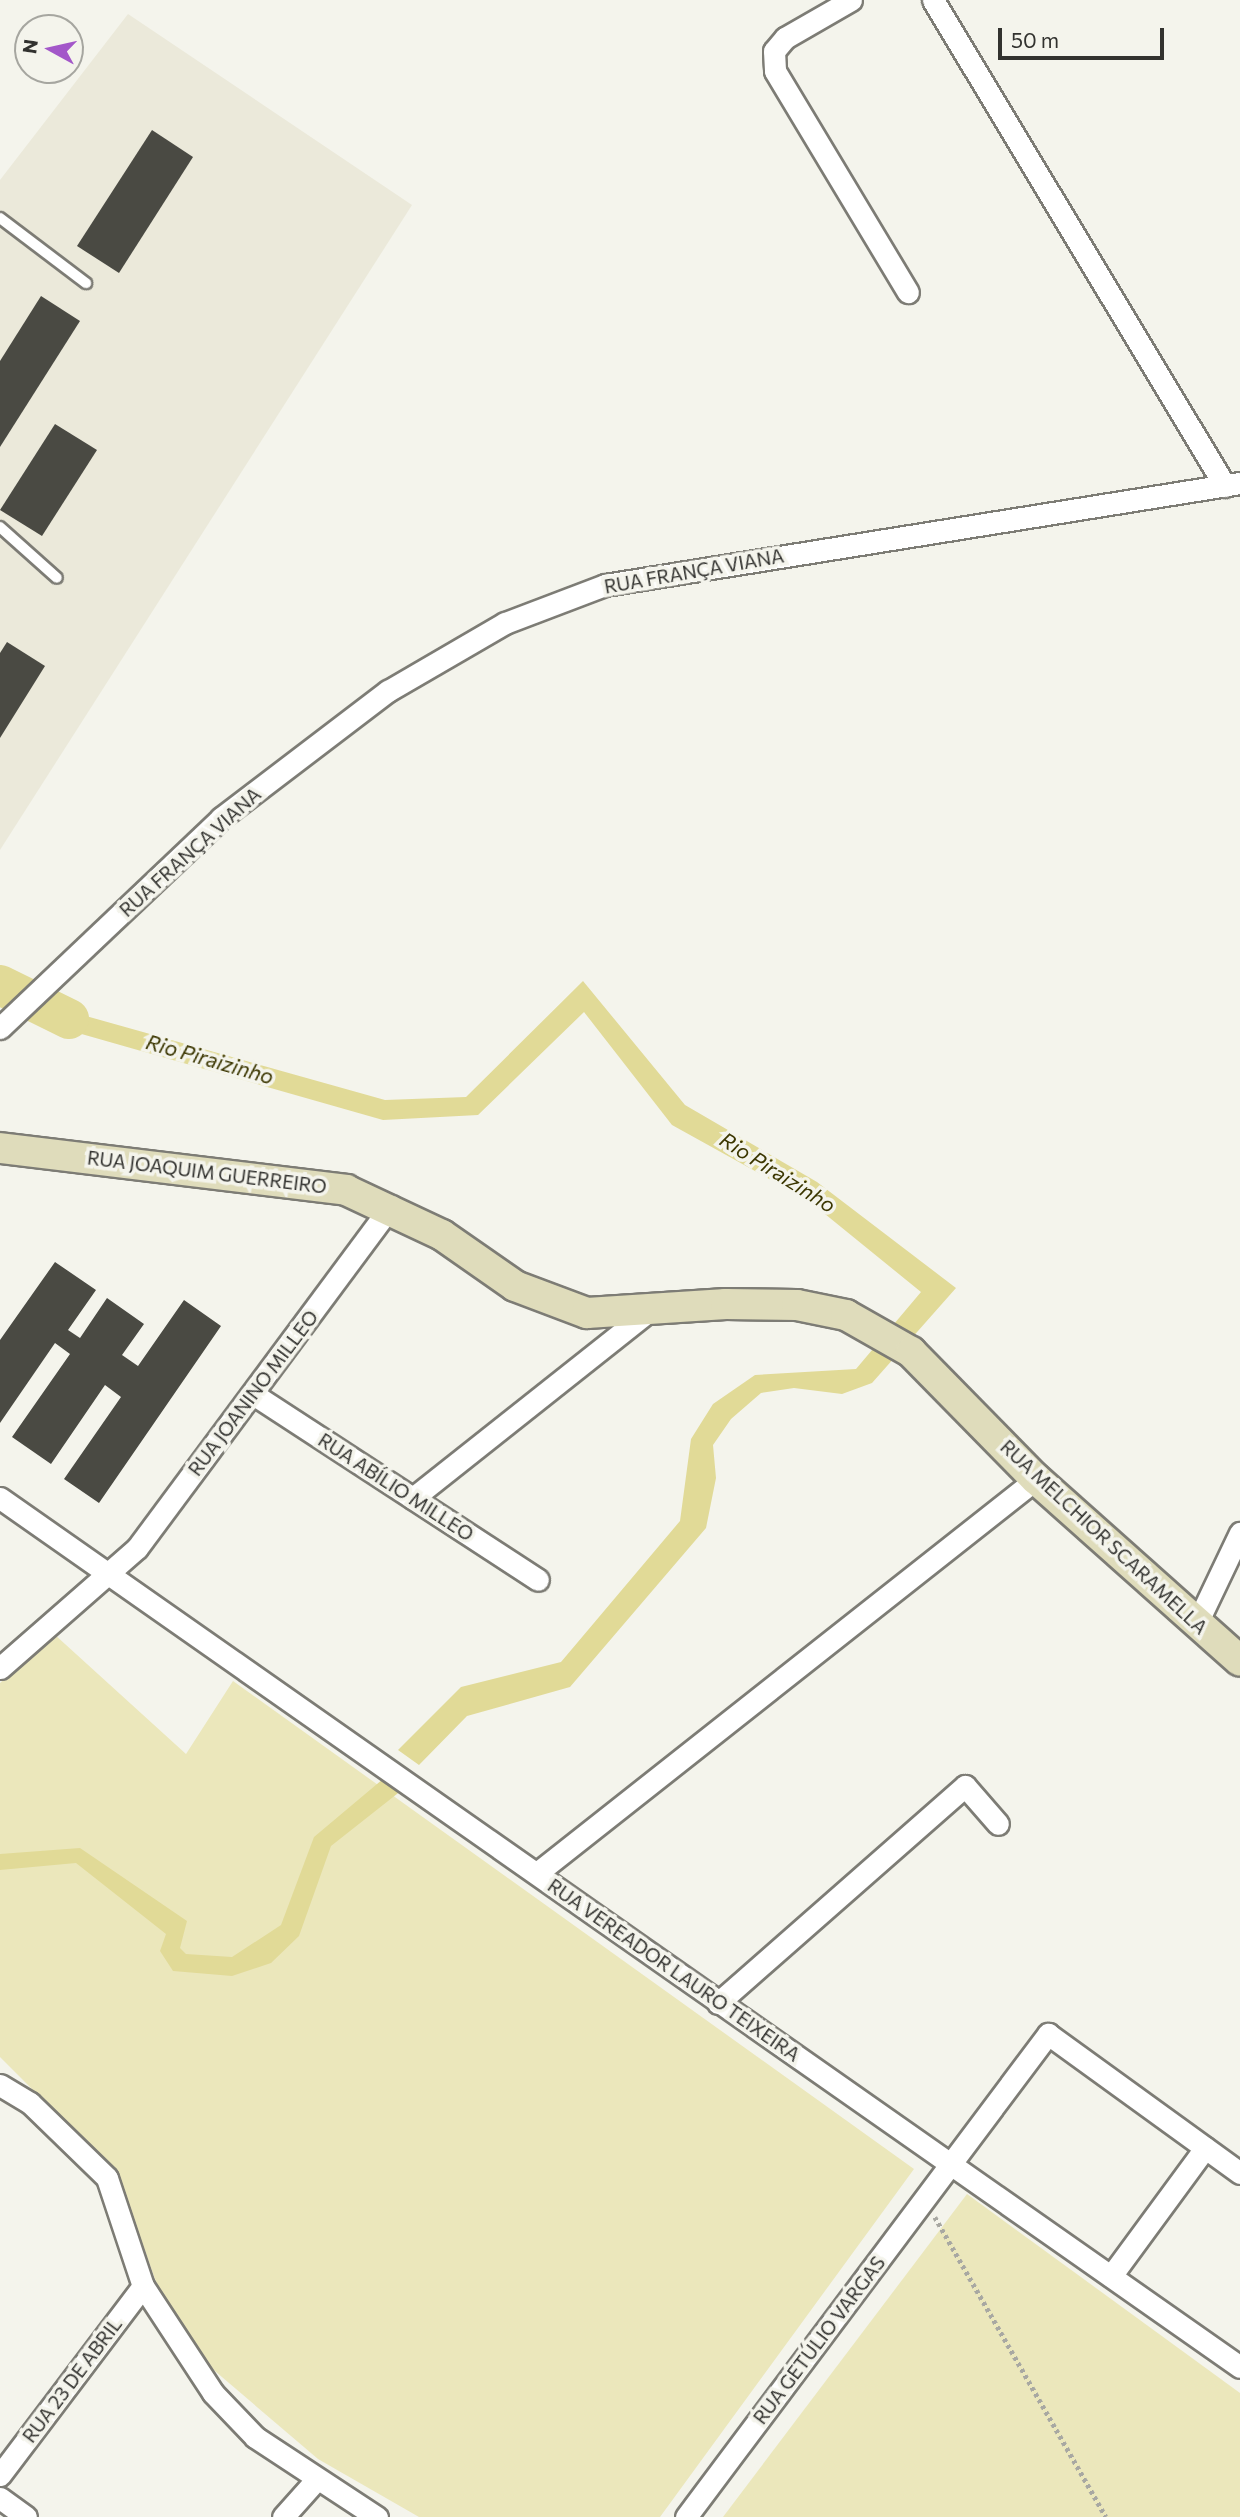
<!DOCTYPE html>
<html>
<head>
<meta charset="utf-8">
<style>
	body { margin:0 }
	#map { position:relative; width:1240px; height:2517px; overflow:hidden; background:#f4f4ec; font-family:Commissioner,sans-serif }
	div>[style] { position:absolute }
	.built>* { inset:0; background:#ebe9da }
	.green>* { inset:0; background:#ebe7bb }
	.water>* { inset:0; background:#e1da97 }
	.river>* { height:40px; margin:-20px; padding:0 20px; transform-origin:20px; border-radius:20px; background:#e1da97 }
	.building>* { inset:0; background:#4a4a43 }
	.path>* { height:4.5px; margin-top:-2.25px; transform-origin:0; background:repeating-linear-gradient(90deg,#a8a8a2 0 3.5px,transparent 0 7px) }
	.roads { filter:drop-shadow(2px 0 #7d7c75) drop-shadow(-2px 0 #7d7c75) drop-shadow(0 2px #7d7c75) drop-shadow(0 -2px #7d7c75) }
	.lane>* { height:10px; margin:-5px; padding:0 5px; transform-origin:5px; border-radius:5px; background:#fff }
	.street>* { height:21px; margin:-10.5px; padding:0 10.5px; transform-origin:10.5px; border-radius:10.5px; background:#fff }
	.secondary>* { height:30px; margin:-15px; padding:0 15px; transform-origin:15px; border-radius:15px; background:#dfdcbb }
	span { translate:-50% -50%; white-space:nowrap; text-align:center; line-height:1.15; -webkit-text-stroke:7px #f4f4ec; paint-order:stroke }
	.street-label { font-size:19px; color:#32322f }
	.water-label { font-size:21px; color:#3b3600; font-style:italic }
	.north { position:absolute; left:14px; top:14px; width:70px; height:70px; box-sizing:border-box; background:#f4f4ec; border:2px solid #a6a6a0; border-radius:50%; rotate:278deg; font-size:19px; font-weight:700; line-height:28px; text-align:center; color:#32322f }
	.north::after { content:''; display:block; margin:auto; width:24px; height:32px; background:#a357c9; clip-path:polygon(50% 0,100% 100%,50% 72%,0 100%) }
	.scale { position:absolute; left:998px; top:28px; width:166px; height:32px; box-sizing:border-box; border:4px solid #32322f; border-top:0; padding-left:9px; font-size:21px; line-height:24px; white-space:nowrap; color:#32322f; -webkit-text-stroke:5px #f4f4ec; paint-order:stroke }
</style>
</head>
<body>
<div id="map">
	<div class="built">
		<div style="clip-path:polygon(128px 14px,412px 205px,0 850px,0 180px)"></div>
	</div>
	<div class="green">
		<div style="clip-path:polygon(54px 1634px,186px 1754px,233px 1681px,914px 2169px,660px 2517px,419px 2517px,318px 2459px,202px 2360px,156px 2282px,118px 2175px,0 2057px,0 1683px)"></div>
		<div style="clip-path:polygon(967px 2194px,1240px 2393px,1240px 2517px,723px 2517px)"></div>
	</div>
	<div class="water">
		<div style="clip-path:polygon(0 966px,19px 976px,0 994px)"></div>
		<div style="clip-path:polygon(583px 981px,685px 1105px,817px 1182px,956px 1288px,872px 1383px,842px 1394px,794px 1388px,761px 1393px,731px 1419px,713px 1445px,716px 1478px,706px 1528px,570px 1687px,467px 1716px,419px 1765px,398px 1750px,461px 1687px,561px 1662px,680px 1521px,691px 1439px,713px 1404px,755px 1375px,856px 1369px,921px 1292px,809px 1201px,672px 1125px,584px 1012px,478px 1115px,383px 1120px,57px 1027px,25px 1007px,35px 993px,61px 1009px,385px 1100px,466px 1097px)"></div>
		<div style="clip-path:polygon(383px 1779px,402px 1790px,331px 1846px,299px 1936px,271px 1963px,232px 1976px,173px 1971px,160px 1951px,166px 1934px,76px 1863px,0 1870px,0 1854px,80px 1848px,187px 1921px,180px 1948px,186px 1954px,232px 1957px,281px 1925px,314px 1837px)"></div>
	</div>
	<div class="river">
		<div style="left:0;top:985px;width:77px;rotate:26.2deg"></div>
	</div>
	<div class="building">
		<div style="clip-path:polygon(152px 130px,193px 157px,119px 273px,77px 246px)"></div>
		<div style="clip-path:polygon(41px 296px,80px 321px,0 447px,0 361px)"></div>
		<div style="clip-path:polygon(55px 424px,97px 450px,42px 536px,0 510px)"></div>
		<div style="clip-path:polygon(7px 642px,45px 666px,0 738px,0 653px)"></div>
		<div style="clip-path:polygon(55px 1262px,96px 1290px,68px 1330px,80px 1338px,107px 1298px,144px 1324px,122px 1355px,138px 1366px,184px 1300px,221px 1326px,99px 1503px,64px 1479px,121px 1397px,105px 1385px,51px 1464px,12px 1437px,70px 1354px,55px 1343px,0 1423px,0 1340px)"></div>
	</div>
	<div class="path">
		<div style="left:935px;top:2217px;width:345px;rotate:60.3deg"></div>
	</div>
	<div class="roads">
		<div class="lane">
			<div style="left:0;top:218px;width:108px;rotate:37.1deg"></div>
			<div style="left:0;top:527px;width:76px;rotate:41.8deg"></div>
		</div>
		<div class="street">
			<div style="left:851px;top:0;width:76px;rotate:150.1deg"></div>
			<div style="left:785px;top:38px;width:17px;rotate:130deg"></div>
			<div style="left:774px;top:51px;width:20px;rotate:87deg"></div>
			<div style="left:775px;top:71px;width:258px;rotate:59deg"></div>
			<div style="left:933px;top:0;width:567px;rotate:59deg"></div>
			<div style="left:0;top:1028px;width:305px;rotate:-43.5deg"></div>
			<div style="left:221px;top:818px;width:210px;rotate:-37.3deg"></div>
			<div style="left:388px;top:691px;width:135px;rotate:-30.2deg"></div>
			<div style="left:505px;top:623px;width:107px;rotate:-20.8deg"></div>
			<div style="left:605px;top:585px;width:643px;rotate:-9.13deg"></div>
			<div style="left:253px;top:1394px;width:340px;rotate:33.1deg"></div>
			<div style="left:0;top:1498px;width:1514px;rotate:35.02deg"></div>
			<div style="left:413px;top:1498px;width:300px;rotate:-38.4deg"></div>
			<div style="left:1197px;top:1623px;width:100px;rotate:-64.5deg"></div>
			<div style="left:0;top:1668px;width:182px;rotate:-41.2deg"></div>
			<div style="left:137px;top:1548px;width:426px;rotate:-53.4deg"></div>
			<div style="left:537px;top:1873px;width:636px;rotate:-38.29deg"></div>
			<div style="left:718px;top:2003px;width:329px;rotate:-41.3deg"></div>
			<div style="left:965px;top:1786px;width:50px;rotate:49deg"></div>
			<div style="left:0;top:2085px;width:35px;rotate:31deg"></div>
			<div style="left:30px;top:2103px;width:107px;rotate:44.2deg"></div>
			<div style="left:107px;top:2178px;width:114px;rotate:71.6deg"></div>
			<div style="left:143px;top:2286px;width:128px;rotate:56.8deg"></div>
			<div style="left:213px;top:2393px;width:61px;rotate:46.3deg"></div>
			<div style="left:255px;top:2437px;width:146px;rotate:33.3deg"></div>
			<div style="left:1111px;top:2276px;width:159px;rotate:-53.7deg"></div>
			<div style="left:0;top:2475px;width:237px;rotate:-52.9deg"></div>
			<div style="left:0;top:2498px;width:32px;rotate:36deg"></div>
			<div style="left:283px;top:2517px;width:50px;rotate:-48.3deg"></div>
			<div style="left:686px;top:2517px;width:604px;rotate:-53.15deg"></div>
			<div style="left:1048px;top:2034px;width:237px;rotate:35.9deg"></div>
		</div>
		<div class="secondary">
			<div style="left:0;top:1148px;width:349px;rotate:6.9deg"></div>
			<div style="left:346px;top:1190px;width:106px;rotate:25.1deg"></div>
			<div style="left:442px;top:1235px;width:89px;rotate:34.9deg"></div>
			<div style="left:515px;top:1286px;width:77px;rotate:20.6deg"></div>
			<div style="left:587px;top:1313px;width:139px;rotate:-3.7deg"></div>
			<div style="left:726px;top:1304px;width:71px;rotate:0.8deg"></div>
			<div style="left:797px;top:1305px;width:50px;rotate:11.5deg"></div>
			<div style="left:846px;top:1315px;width:75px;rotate:29.6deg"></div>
			<div style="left:911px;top:1352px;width:178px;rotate:45.5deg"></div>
			<div style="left:1036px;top:1479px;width:273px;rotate:41.7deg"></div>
		</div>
	</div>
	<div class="street-label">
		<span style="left:694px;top:571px;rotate:-10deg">RUA FRANÇA VIANA</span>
		<span style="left:190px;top:852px;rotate:-42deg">RUA FRANÇA VIANA</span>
		<span style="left:207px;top:1172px;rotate:7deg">RUA JOAQUIM GUERREIRO</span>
		<span style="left:253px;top:1393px;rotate:-53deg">RUA JOANINO MILLEO</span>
		<span style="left:396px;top:1487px;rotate:33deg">RUA ABÍLIO MILLEO</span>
		<span style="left:1104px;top:1537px;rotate:43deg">RUA MELCHIOR SCARAMELLA</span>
		<span style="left:674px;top:1970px;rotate:35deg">RUA VEREADOR LAURO TEIXEIRA</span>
		<span style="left:819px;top:2340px;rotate:-53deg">RUA GETÚLIO VARGAS</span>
		<span style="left:72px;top:2380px;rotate:-53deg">RUA 23 DE ABRIL</span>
	</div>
	<div class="water-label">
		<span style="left:210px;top:1059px;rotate:16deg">Rio Piraizinho</span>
		<span style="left:778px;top:1172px;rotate:32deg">Rio Piraizinho</span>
	</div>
	<div class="north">N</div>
	<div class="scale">50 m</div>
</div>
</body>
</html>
